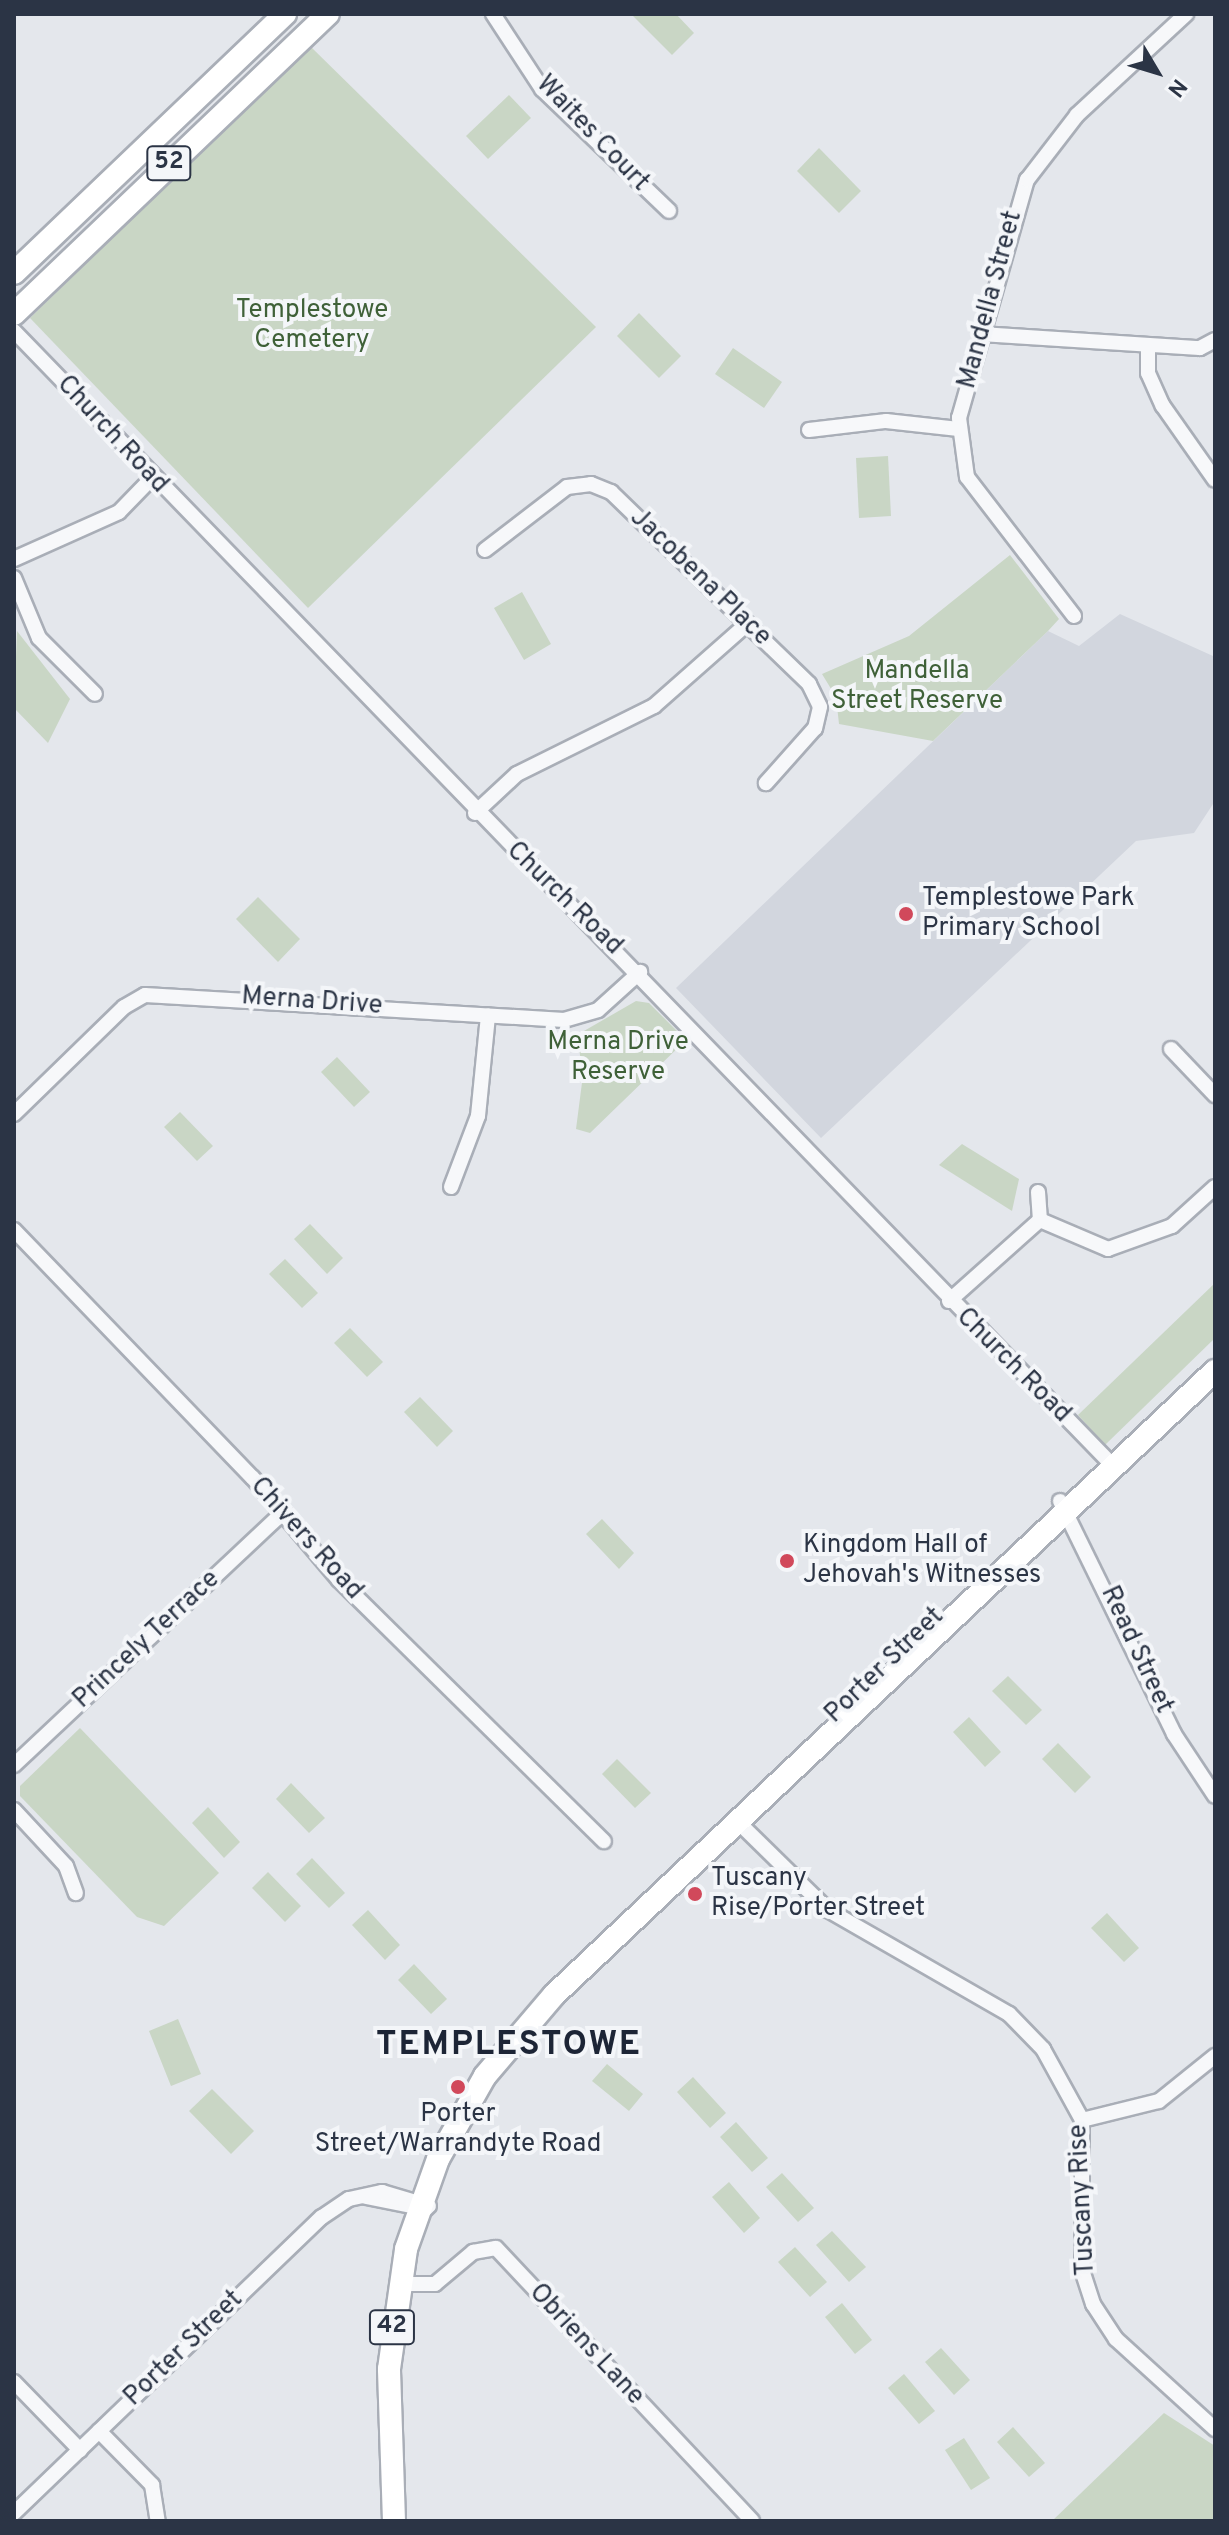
<!DOCTYPE html>
<html>
<head>
<meta charset="utf-8">
<style>
	body { margin:0 }
	#map { position:relative; width:1229px; height:2535px; overflow:hidden; background:#e4e7ec; font-family:Overpass,sans-serif }
	div>[style] { position:absolute }
	.built>* { inset:0; background:#d2d6de }
	.green>* { inset:0; background:#c9d6c5 }
	.roads { filter:drop-shadow(2px 0 #a9aeb7) drop-shadow(-2px 0 #a9aeb7) drop-shadow(0 2px #a9aeb7) drop-shadow(0 -2px #a9aeb7) }
	.minor>* { height:14px; margin:-7px; padding:0 7px; transform-origin:7px; border-radius:7px; background:#f7f8fa }
	.primary>* { height:22px; margin:-11px; padding:0 11px; transform-origin:11px; border-radius:11px; background:#fff }
	.dots>* { width:22px; height:22px; translate:-50% -50%; box-sizing:border-box; border:4px solid #f4f6f9; border-radius:50% }
	span { translate:-50% -50%; white-space:nowrap; text-align:center; line-height:1.15; -webkit-text-stroke:8px #f4f6f9; paint-order:stroke }
	.shield-label span { padding:2px 6px; background:#f4f6f9; border:2px solid; border-radius:6px; -webkit-text-stroke-width:0 }
	.shield-label { font-size:24px; color:#2b3445; font-weight:700 }
	.street-label { font-size:26px; color:#2b3445 }
	.park-label { font-size:26px; color:#3f6138 }
	.poi-label { font-size:26px; color:#2b3445 }
	.left { translate:0 -50%; text-align:left }
	.district-label { font-size:34px; color:#1d2536; font-weight:700; letter-spacing:2px }
	.frame { position:absolute; inset:0; border:16px solid #2b3445; pointer-events:none }
	.north { position:absolute; left:1117px; top:32px; width:80px; height:80px; -webkit-text-stroke:6px #f4f6f9; paint-order:stroke; rotate:128deg; font-size:22px; font-weight:700; line-height:32px; text-align:center; color:#2b3445 }
	.north::after { content:''; display:block; margin:auto; width:28px; height:36px; background:#2b3445; clip-path:polygon(50% 0,100% 100%,50% 72%,0 100%) }
</style>
</head>
<body>
<div id="map">
	<div class="built">
		<div style="clip-path:polygon(1120px 614px,1213px 656px,1215px 801px,1194px 833px,1136px 841px,821px 1138px,676px 988px,1048px 631px,1079px 646px)"></div>
	</div>
	<div class="green">
		<div style="clip-path:polygon(631px 14px,676px 14px,694px 33px,672px 55px)"></div>
		<div style="clip-path:polygon(310px 46px,596px 327px,308px 608px,30px 318px)"></div>
		<div style="clip-path:polygon(509px 95px,531px 118px,488px 159px,466px 136px)"></div>
		<div style="clip-path:polygon(819px 148px,861px 191px,839px 213px,797px 171px)"></div>
		<div style="clip-path:polygon(639px 313px,681px 356px,659px 378px,617px 336px)"></div>
		<div style="clip-path:polygon(733px 348px,782px 382px,764px 408px,715px 374px)"></div>
		<div style="clip-path:polygon(888px 456px,891px 516px,859px 518px,856px 458px)"></div>
		<div style="clip-path:polygon(1010px 555px,1059px 619px,1048px 631px,933px 741px,839px 724px,836px 697px,822px 674px,909px 636px)"></div>
		<div style="clip-path:polygon(522px 592px,551px 644px,524px 660px,494px 608px)"></div>
		<div style="clip-path:polygon(17px 631px,70px 699px,48px 743px,14px 708px)"></div>
		<div style="clip-path:polygon(258px 897px,300px 939px,278px 962px,236px 919px)"></div>
		<div style="clip-path:polygon(636px 1001px,649px 1003px,686px 1040px,590px 1133px,576px 1129px,583px 1075px,577px 1035px)"></div>
		<div style="clip-path:polygon(337px 1057px,370px 1092px,354px 1107px,321px 1072px)"></div>
		<div style="clip-path:polygon(180px 1112px,213px 1146px,197px 1161px,164px 1127px)"></div>
		<div style="clip-path:polygon(962px 1144px,1019px 1179px,1012px 1211px,939px 1165px)"></div>
		<div style="clip-path:polygon(310px 1224px,343px 1258px,327px 1274px,294px 1239px)"></div>
		<div style="clip-path:polygon(285px 1259px,318px 1293px,302px 1308px,269px 1274px)"></div>
		<div style="clip-path:polygon(1215px 1283px,1215px 1338px,1105px 1445px,1078px 1415px)"></div>
		<div style="clip-path:polygon(350px 1328px,383px 1362px,367px 1377px,334px 1343px)"></div>
		<div style="clip-path:polygon(420px 1397px,453px 1431px,437px 1447px,404px 1412px)"></div>
		<div style="clip-path:polygon(602px 1519px,634px 1553px,619px 1569px,586px 1534px)"></div>
		<div style="clip-path:polygon(1008px 1676px,1042px 1710px,1026px 1725px,992px 1691px)"></div>
		<div style="clip-path:polygon(969px 1717px,1001px 1752px,985px 1767px,953px 1732px)"></div>
		<div style="clip-path:polygon(80px 1728px,219px 1873px,164px 1926px,137px 1917px,20px 1796px,20px 1786px)"></div>
		<div style="clip-path:polygon(1058px 1743px,1091px 1777px,1075px 1793px,1042px 1759px)"></div>
		<div style="clip-path:polygon(617px 1759px,651px 1793px,635px 1808px,602px 1774px)"></div>
		<div style="clip-path:polygon(291px 1783px,325px 1818px,309px 1833px,276px 1799px)"></div>
		<div style="clip-path:polygon(208px 1807px,240px 1842px,224px 1858px,192px 1823px)"></div>
		<div style="clip-path:polygon(312px 1858px,345px 1893px,329px 1908px,296px 1874px)"></div>
		<div style="clip-path:polygon(268px 1872px,301px 1906px,285px 1922px,252px 1888px)"></div>
		<div style="clip-path:polygon(368px 1910px,400px 1945px,385px 1960px,352px 1925px)"></div>
		<div style="clip-path:polygon(1107px 1913px,1139px 1948px,1124px 1962px,1091px 1928px)"></div>
		<div style="clip-path:polygon(414px 1964px,447px 1999px,431px 2014px,398px 1980px)"></div>
		<div style="clip-path:polygon(178px 2019px,201px 2074px,171px 2086px,149px 2031px)"></div>
		<div style="clip-path:polygon(607px 2064px,643px 2094px,629px 2111px,592px 2081px)"></div>
		<div style="clip-path:polygon(693px 2077px,726px 2113px,710px 2128px,677px 2092px)"></div>
		<div style="clip-path:polygon(212px 2089px,254px 2131px,231px 2154px,189px 2111px)"></div>
		<div style="clip-path:polygon(736px 2122px,768px 2158px,752px 2172px,720px 2137px)"></div>
		<div style="clip-path:polygon(782px 2173px,814px 2208px,798px 2222px,766px 2187px)"></div>
		<div style="clip-path:polygon(729px 2182px,760px 2218px,744px 2233px,712px 2197px)"></div>
		<div style="clip-path:polygon(832px 2231px,866px 2267px,849px 2282px,816px 2245px)"></div>
		<div style="clip-path:polygon(795px 2247px,827px 2282px,810px 2297px,778px 2262px)"></div>
		<div style="clip-path:polygon(842px 2303px,872px 2340px,855px 2354px,825px 2317px)"></div>
		<div style="clip-path:polygon(941px 2348px,970px 2380px,954px 2395px,925px 2362px)"></div>
		<div style="clip-path:polygon(904px 2374px,935px 2411px,919px 2424px,888px 2388px)"></div>
		<div style="clip-path:polygon(1164px 2413px,1215px 2446px,1215px 2521px,1052px 2521px)"></div>
		<div style="clip-path:polygon(1013px 2427px,1045px 2463px,1029px 2477px,997px 2442px)"></div>
		<div style="clip-path:polygon(964px 2438px,990px 2478px,971px 2490px,945px 2450px)"></div>
	</div>
	<div class="roads">
		<div class="minor">
			<div style="left:493px;top:14px;width:90px;rotate:56.8deg"></div>
			<div style="left:542px;top:89px;width:176px;rotate:43.8deg"></div>
			<div style="left:14px;top:331px;width:1581px;rotate:45.92deg"></div>
			<div style="left:981px;top:334px;width:219px;rotate:3.7deg"></div>
			<div style="left:1200px;top:348px;width:17px;rotate:-28deg"></div>
			<div style="left:1148px;top:345px;width:28px;rotate:90deg"></div>
			<div style="left:1148px;top:373px;width:36px;rotate:66deg"></div>
			<div style="left:1163px;top:406px;width:90px;rotate:54.9deg"></div>
			<div style="left:809px;top:430px;width:78px;rotate:-6.7deg"></div>
			<div style="left:886px;top:421px;width:73px;rotate:6.3deg"></div>
			<div style="left:485px;top:550px;width:103px;rotate:-37.5deg"></div>
			<div style="left:567px;top:487px;width:24px;rotate:-7deg"></div>
			<div style="left:591px;top:484px;width:22px;rotate:22deg"></div>
			<div style="left:611px;top:492px;width:276px;rotate:44.1deg"></div>
			<div style="left:809px;top:684px;width:25px;rotate:64deg"></div>
			<div style="left:820px;top:707px;width:22px;rotate:103deg"></div>
			<div style="left:815px;top:728px;width:74px;rotate:131.7deg"></div>
			<div style="left:14px;top:559px;width:115px;rotate:-24.1deg"></div>
			<div style="left:119px;top:512px;width:47px;rotate:-45.9deg"></div>
			<div style="left:14px;top:578px;width:65px;rotate:67.4deg"></div>
			<div style="left:39px;top:638px;width:79px;rotate:45deg"></div>
			<div style="left:1074px;top:616px;width:175px;rotate:-127.6deg"></div>
			<div style="left:967px;top:477px;width:60px;rotate:-97.7deg"></div>
			<div style="left:959px;top:418px;width:248px;rotate:-74.1deg"></div>
			<div style="left:1027px;top:180px;width:82px;rotate:-52.4deg"></div>
			<div style="left:1077px;top:115px;width:149px;rotate:-42.8deg"></div>
			<div style="left:475px;top:813px;width:57px;rotate:-42.9deg"></div>
			<div style="left:517px;top:774px;width:153px;rotate:-26.4deg"></div>
			<div style="left:654px;top:706px;width:125px;rotate:-41.4deg"></div>
			<div style="left:1171px;top:1049px;width:64px;rotate:46.3deg"></div>
			<div style="left:14px;top:1114px;width:153px;rotate:-44.2deg"></div>
			<div style="left:124px;top:1007px;width:24px;rotate:-30deg"></div>
			<div style="left:145px;top:995px;width:420px;rotate:3.4deg"></div>
			<div style="left:564px;top:1020px;width:35px;rotate:-16deg"></div>
			<div style="left:598px;top:1010px;width:57px;rotate:-42.1deg"></div>
			<div style="left:451px;top:1187px;width:76px;rotate:-69.2deg"></div>
			<div style="left:478px;top:1116px;width:101px;rotate:-84.3deg"></div>
			<div style="left:1038px;top:1192px;width:28px;rotate:86deg"></div>
			<div style="left:14px;top:1230px;width:344px;rotate:46.1deg"></div>
			<div style="left:253px;top:1478px;width:133px;rotate:49.9deg"></div>
			<div style="left:339px;top:1580px;width:372px;rotate:44.6deg"></div>
			<div style="left:949px;top:1301px;width:122px;rotate:-41.7deg"></div>
			<div style="left:1040px;top:1220px;width:74px;rotate:23.1deg"></div>
			<div style="left:1108px;top:1249px;width:68px;rotate:-19.8deg"></div>
			<div style="left:1172px;top:1226px;width:58px;rotate:-42.2deg"></div>
			<div style="left:1060px;top:1501px;width:259px;rotate:63.9deg"></div>
			<div style="left:1174px;top:1734px;width:74px;rotate:56.5deg"></div>
			<div style="left:14px;top:1765px;width:365px;rotate:-43.2deg"></div>
			<div style="left:14px;top:1810px;width:76px;rotate:47.1deg"></div>
			<div style="left:66px;top:1866px;width:29px;rotate:70deg"></div>
			<div style="left:737px;top:1821px;width:127px;rotate:44.4deg"></div>
			<div style="left:828px;top:1910px;width:209px;rotate:29.9deg"></div>
			<div style="left:1009px;top:2014px;width:49px;rotate:45.8deg"></div>
			<div style="left:1043px;top:2049px;width:81px;rotate:61.2deg"></div>
			<div style="left:1082px;top:2120px;width:150px;rotate:90deg"></div>
			<div style="left:1082px;top:2270px;width:36px;rotate:72deg"></div>
			<div style="left:1093px;top:2304px;width:42px;rotate:56.7deg"></div>
			<div style="left:1116px;top:2339px;width:134px;rotate:42.3deg"></div>
			<div style="left:1082px;top:2120px;width:79px;rotate:-13.9deg"></div>
			<div style="left:1159px;top:2101px;width:72px;rotate:-38.8deg"></div>
			<div style="left:366px;top:2197px;width:61px;rotate:11.3deg"></div>
			<div style="left:399px;top:2284px;width:36px"></div>
			<div style="left:435px;top:2284px;width:50px;rotate:-40.1deg"></div>
			<div style="left:473px;top:2252px;width:23px;rotate:-10deg"></div>
			<div style="left:496px;top:2248px;width:374px;rotate:46.8deg"></div>
			<div style="left:14px;top:2382px;width:95px;rotate:45.9deg"></div>
			<div style="left:99px;top:2431px;width:76px;rotate:45.5deg"></div>
			<div style="left:152px;top:2485px;width:36px;rotate:81deg"></div>
			<div style="left:14px;top:2513px;width:427px;rotate:-43.9deg"></div>
			<div style="left:322px;top:2217px;width:32px;rotate:-34deg"></div>
			<div style="left:349px;top:2199px;width:34px;rotate:-12deg"></div>
			<div style="left:382px;top:2192px;width:49px;rotate:16.6deg"></div>
		</div>
		<div class="primary">
			<div style="left:14px;top:273px;width:375px;rotate:-43.7deg"></div>
			<div style="left:14px;top:314px;width:434px;rotate:-43.7deg"></div>
			<div style="left:394px;top:2521px;width:152px;rotate:-91.9deg"></div>
			<div style="left:389px;top:2369px;width:121px;rotate:-81.9deg"></div>
			<div style="left:406px;top:2249px;width:96px;rotate:-70.4deg"></div>
			<div style="left:438px;top:2159px;width:95px;rotate:-60.5deg"></div>
			<div style="left:485px;top:2076px;width:106px;rotate:-49.6deg"></div>
			<div style="left:554px;top:1995px;width:909px;rotate:-43.35deg"></div>
		</div>
	</div>
	<div class="dots">
		<div style="left:906px;top:914px;background:#d1495b"></div>
		<div style="left:787px;top:1561px;background:#d1495b"></div>
		<div style="left:695px;top:1894px;background:#d1495b"></div>
		<div style="left:458px;top:2087px;background:#d1495b"></div>
	</div>
	<div class="shield-label">
		<span style="left:169px;top:163px">52</span>
		<span style="left:392px;top:2327px">42</span>
	</div>
	<div class="street-label">
		<span style="left:592px;top:134px;rotate:46deg">Waites Court</span>
		<span style="left:991px;top:300px;rotate:-75deg">Mandella Street</span>
		<span style="left:112px;top:435px;rotate:47deg">Church Road</span>
		<span style="left:700px;top:578px;rotate:44deg">Jacobena Place</span>
		<span style="left:564px;top:899px;rotate:44deg">Church Road</span>
		<span style="left:312px;top:1002px;rotate:4deg">Merna Drive</span>
		<span style="left:1013px;top:1366px;rotate:45deg">Church Road</span>
		<span style="left:306px;top:1539px;rotate:48deg">Chivers Road</span>
		<span style="left:147px;top:1640px;rotate:-43deg">Princely Terrace</span>
		<span style="left:1136px;top:1650px;rotate:65deg">Read Street</span>
		<span style="left:885px;top:1666px;rotate:-44deg">Porter Street</span>
		<span style="left:1083px;top:2200px;rotate:-93deg">Tuscany Rise</span>
		<span style="left:586px;top:2345px;rotate:47deg">Obriens Lane</span>
		<span style="left:184px;top:2349px;rotate:-44deg">Porter Street</span>
	</div>
	<div class="park-label">
		<span style="left:312px;top:326px">Templestowe<br>Cemetery</span>
		<span style="left:917px;top:687px">Mandella<br>Street Reserve</span>
		<span style="left:618px;top:1058px">Merna Drive<br>Reserve</span>
	</div>
	<div class="poi-label">
		<span class="left" style="left:922px;top:914px">Templestowe Park<br>Primary School</span>
		<span class="left" style="left:803px;top:1561px">Kingdom Hall of<br>Jehovah's Witnesses</span>
		<span class="left" style="left:711px;top:1894px">Tuscany<br>Rise/Porter Street</span>
		<span style="left:458px;top:2130px">Porter<br>Street/Warrandyte Road</span>
	</div>
	<div class="district-label">
		<span style="left:509px;top:2046px">TEMPLESTOWE</span>
	</div>
	<div class="frame"></div>
	<div class="north">N</div>
</div>
</body>
</html>
